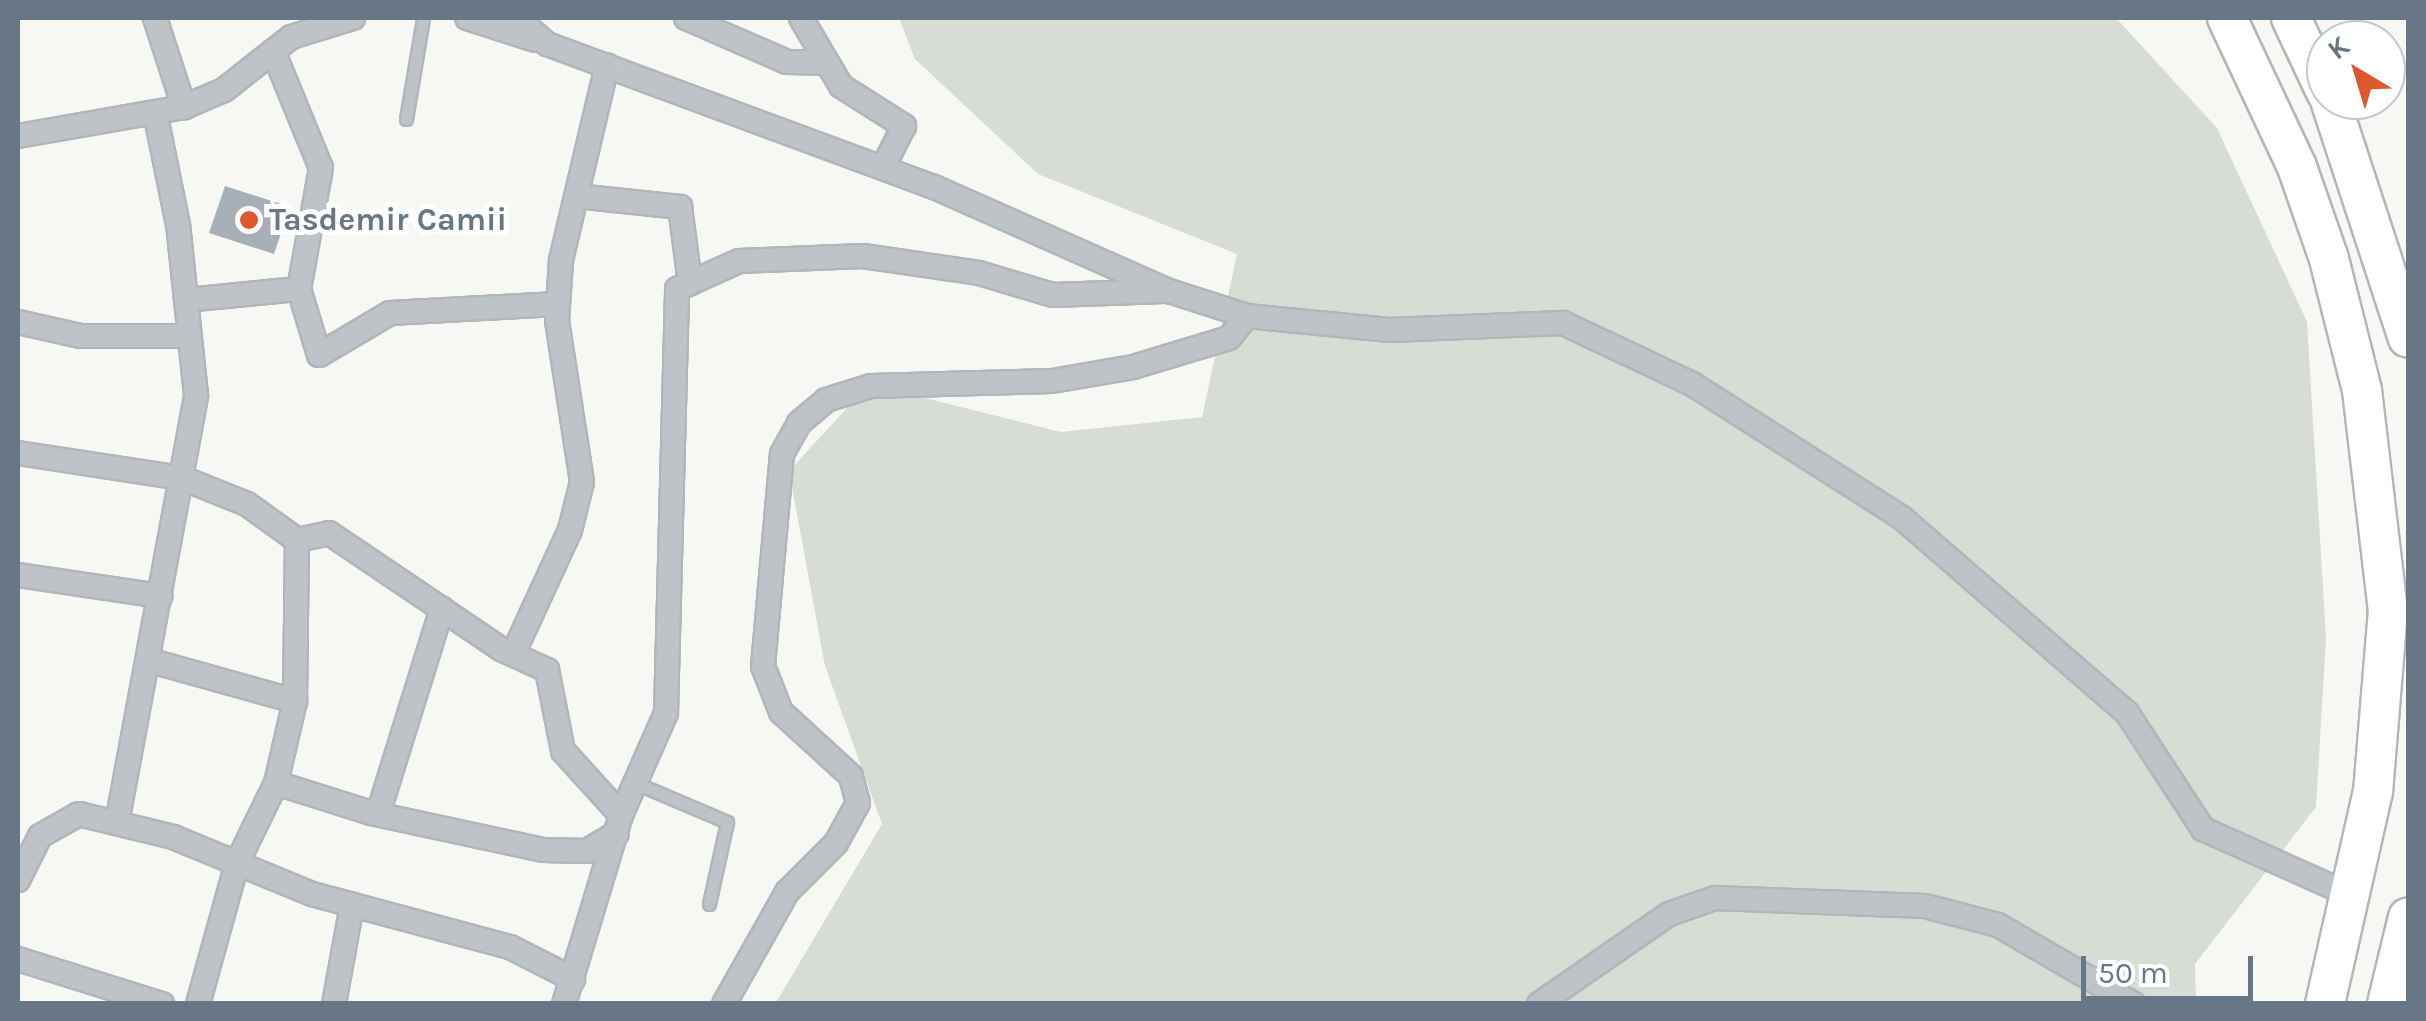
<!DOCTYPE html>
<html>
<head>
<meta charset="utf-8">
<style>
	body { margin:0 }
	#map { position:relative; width:2426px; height:1021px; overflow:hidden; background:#f7f7f4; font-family:Karla,sans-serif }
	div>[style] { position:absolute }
	.green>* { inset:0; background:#d7dcd4 }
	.building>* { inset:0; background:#a7b0b6 }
	.roads { filter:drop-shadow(2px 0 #b2b6ba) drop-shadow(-2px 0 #b2b6ba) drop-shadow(0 2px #b2b6ba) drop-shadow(0 -2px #b2b6ba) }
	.service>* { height:11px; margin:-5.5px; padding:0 5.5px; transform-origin:5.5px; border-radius:5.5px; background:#bec3c7 }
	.minor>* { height:22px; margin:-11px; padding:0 11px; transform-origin:11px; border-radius:11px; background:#bec3c7 }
	.trunk>* { height:38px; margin:-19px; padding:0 19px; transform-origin:19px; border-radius:19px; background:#fff }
	.dots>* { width:28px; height:28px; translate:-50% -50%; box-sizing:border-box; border:5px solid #fff; border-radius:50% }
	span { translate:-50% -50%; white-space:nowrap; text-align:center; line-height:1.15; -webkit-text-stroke:10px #fff; paint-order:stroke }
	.poi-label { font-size:32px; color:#677785; font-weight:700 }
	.left { translate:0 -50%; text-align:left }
	.frame { position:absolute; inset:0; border:20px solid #677785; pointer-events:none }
	.north { position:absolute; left:2306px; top:20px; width:100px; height:100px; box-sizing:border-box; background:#fff; border:2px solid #c2c9ce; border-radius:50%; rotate:322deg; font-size:28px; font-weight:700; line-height:40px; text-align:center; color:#677785 }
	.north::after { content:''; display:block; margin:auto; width:35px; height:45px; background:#de582d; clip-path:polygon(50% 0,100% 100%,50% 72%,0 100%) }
	.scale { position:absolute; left:2081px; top:956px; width:172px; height:45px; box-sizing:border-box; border:5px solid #677785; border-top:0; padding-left:12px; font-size:30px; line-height:35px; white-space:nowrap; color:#677785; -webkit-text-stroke:8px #fff; paint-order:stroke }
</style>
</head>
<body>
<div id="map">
	<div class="green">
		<div style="clip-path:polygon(899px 18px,2116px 18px,2217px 128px,2307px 322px,2326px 638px,2316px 807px,2195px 964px,2196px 1003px,775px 1004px,882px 824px,825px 666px,789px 471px,869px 384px,1061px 432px,1202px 417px,1237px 254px,1038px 174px,915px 59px)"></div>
	</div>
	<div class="building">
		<div style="clip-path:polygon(225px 186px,290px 207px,274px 254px,209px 233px)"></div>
	</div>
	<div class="roads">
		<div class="service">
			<div style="left:406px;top:119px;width:102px;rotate:-80.4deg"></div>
			<div style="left:638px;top:784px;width:97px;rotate:23.1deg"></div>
			<div style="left:727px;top:822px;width:84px;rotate:102.4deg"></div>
		</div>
		<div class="minor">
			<div style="left:155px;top:18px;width:94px;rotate:72deg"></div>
			<div style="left:467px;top:18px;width:71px;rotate:17.9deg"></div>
			<div style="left:517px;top:18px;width:40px;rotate:41deg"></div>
			<div style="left:547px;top:44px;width:413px;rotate:20.3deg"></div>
			<div style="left:934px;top:187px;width:257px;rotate:23.9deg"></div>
			<div style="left:1169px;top:291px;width:82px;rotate:17.8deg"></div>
			<div style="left:1247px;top:316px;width:143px;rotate:5.6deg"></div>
			<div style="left:1389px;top:330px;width:174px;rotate:-2.3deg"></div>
			<div style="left:1563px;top:323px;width:143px;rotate:25.3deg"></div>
			<div style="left:1692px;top:384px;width:249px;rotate:32.5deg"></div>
			<div style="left:1902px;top:518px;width:298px;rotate:40.9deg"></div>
			<div style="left:2127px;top:713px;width:139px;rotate:56.8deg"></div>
			<div style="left:2203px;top:829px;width:167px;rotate:24.1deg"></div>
			<div style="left:686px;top:18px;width:110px;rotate:23.5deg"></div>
			<div style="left:787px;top:62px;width:39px;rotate:1deg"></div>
			<div style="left:801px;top:18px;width:79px;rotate:59.5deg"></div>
			<div style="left:841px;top:86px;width:75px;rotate:32.4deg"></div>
			<div style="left:904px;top:126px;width:46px;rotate:117.1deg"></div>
			<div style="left:273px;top:51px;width:126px;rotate:67.7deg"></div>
			<div style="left:321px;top:168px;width:123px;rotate:100.3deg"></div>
			<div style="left:299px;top:289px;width:69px;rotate:73.1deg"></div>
			<div style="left:319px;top:355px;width:82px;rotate:-30.6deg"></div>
			<div style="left:390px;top:313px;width:168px;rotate:-3.1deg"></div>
			<div style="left:18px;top:136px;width:169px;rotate:-9.9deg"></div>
			<div style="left:184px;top:107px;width:43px;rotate:-23deg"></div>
			<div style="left:224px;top:90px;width:85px;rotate:-38.3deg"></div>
			<div style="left:291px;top:37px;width:65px;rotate:-17deg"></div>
			<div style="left:576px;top:196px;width:105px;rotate:6deg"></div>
			<div style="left:680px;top:207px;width:77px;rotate:82.5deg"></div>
			<div style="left:186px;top:300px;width:114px;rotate:-5.6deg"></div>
			<div style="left:18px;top:322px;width:64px;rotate:12.7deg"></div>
			<div style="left:80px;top:336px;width:110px"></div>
			<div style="left:18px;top:453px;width:166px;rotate:8.7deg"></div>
			<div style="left:182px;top:478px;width:70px;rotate:21.8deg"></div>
			<div style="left:247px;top:504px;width:62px;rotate:35.8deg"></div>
			<div style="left:297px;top:540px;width:33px;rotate:-12deg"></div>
			<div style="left:329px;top:533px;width:207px;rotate:34deg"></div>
			<div style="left:501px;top:649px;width:51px;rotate:24.5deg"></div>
			<div style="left:547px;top:670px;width:83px;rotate:78.8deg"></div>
			<div style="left:563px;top:751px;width:86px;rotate:47.8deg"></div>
			<div style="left:18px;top:575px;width:144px;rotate:8.4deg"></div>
			<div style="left:513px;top:654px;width:136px;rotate:-65.3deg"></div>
			<div style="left:570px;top:530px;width:49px;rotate:-76deg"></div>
			<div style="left:582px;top:482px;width:163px;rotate:-98.8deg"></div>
			<div style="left:557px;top:321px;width:61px;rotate:-86.2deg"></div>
			<div style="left:561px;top:260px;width:200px;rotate:-76.7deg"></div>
			<div style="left:148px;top:660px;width:153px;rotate:15.6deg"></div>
			<div style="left:276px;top:783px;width:100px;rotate:17.5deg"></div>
			<div style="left:371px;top:813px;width:176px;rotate:12.1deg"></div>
			<div style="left:543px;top:850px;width:44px;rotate:1.3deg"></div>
			<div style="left:587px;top:851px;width:35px;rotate:-31deg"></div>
			<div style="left:378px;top:814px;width:215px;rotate:-72.7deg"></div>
			<div style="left:117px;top:823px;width:435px;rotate:-79.5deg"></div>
			<div style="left:196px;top:395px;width:171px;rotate:-96deg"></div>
			<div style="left:178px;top:225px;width:115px;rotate:-101.5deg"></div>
			<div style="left:18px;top:880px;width:49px;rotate:-63.4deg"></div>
			<div style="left:40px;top:836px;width:45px;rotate:-29.4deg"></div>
			<div style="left:79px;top:814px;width:97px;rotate:13.7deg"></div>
			<div style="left:173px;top:837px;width:150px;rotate:22.3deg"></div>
			<div style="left:312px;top:894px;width:205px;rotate:15deg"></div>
			<div style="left:510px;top:947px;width:71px;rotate:26.9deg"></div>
			<div style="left:18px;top:959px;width:151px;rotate:17.4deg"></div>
			<div style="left:198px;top:1004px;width:146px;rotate:-74.5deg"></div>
			<div style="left:237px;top:863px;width:89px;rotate:-64deg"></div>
			<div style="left:276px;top:783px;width:84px;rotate:-77deg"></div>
			<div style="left:295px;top:701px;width:161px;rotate:-89.3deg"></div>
			<div style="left:334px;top:1004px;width:101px;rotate:-79.7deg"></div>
			<div style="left:564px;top:1004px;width:197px;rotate:-73.2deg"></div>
			<div style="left:621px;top:815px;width:111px;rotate:-66.2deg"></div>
			<div style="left:666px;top:713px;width:424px;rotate:-88.5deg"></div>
			<div style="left:677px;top:289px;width:68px;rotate:-24.3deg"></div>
			<div style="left:739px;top:261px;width:124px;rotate:-2.3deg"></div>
			<div style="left:863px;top:256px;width:117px;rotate:8.3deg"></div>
			<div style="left:979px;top:273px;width:77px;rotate:16.6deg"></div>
			<div style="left:1053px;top:295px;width:111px;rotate:-2.1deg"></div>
			<div style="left:724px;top:1004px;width:129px;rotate:-60.6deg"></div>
			<div style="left:787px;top:892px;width:69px;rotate:-45deg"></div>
			<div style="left:836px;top:843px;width:46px;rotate:-61.2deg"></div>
			<div style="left:858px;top:803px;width:28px;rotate:-105deg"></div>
			<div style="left:851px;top:776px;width:95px;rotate:-137.6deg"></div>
			<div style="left:781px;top:712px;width:49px;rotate:-111.4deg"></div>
			<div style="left:763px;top:666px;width:213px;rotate:-84.9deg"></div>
			<div style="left:782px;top:454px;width:35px;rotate:-61deg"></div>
			<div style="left:799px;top:423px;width:35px;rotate:-40deg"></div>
			<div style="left:826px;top:400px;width:47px;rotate:-17.3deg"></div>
			<div style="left:871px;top:386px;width:181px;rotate:-1.6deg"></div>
			<div style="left:1052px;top:381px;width:82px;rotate:-9.8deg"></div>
			<div style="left:1133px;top:367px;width:100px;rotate:-16.8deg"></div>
			<div style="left:1229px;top:338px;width:28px;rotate:-51deg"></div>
			<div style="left:1539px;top:1004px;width:158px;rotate:-34.7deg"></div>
			<div style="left:1669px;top:914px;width:49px;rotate:-19.2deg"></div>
			<div style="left:1715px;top:898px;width:210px;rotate:2.2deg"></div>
			<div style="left:1925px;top:906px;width:75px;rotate:14.6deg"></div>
			<div style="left:1998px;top:925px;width:157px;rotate:30.2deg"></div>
		</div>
		<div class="trunk">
			<div style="left:2227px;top:18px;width:165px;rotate:64.8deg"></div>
			<div style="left:2297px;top:167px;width:97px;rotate:70.8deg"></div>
			<div style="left:2329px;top:259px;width:135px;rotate:75.9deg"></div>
			<div style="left:2362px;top:390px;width:222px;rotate:83.3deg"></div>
			<div style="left:2388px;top:610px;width:182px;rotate:94.7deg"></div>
			<div style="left:2373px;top:791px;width:218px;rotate:102.7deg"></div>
			<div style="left:2291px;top:18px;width:82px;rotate:64.7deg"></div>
			<div style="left:2330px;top:100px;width:250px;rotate:71.9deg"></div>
			<div style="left:2387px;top:1004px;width:89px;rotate:-76.4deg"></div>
		</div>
	</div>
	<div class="dots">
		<div style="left:249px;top:220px;background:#de582d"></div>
	</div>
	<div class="poi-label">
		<span class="left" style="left:269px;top:220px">Tasdemir Camii</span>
	</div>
	<div class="frame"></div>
	<div class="north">K</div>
	<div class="scale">50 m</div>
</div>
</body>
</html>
